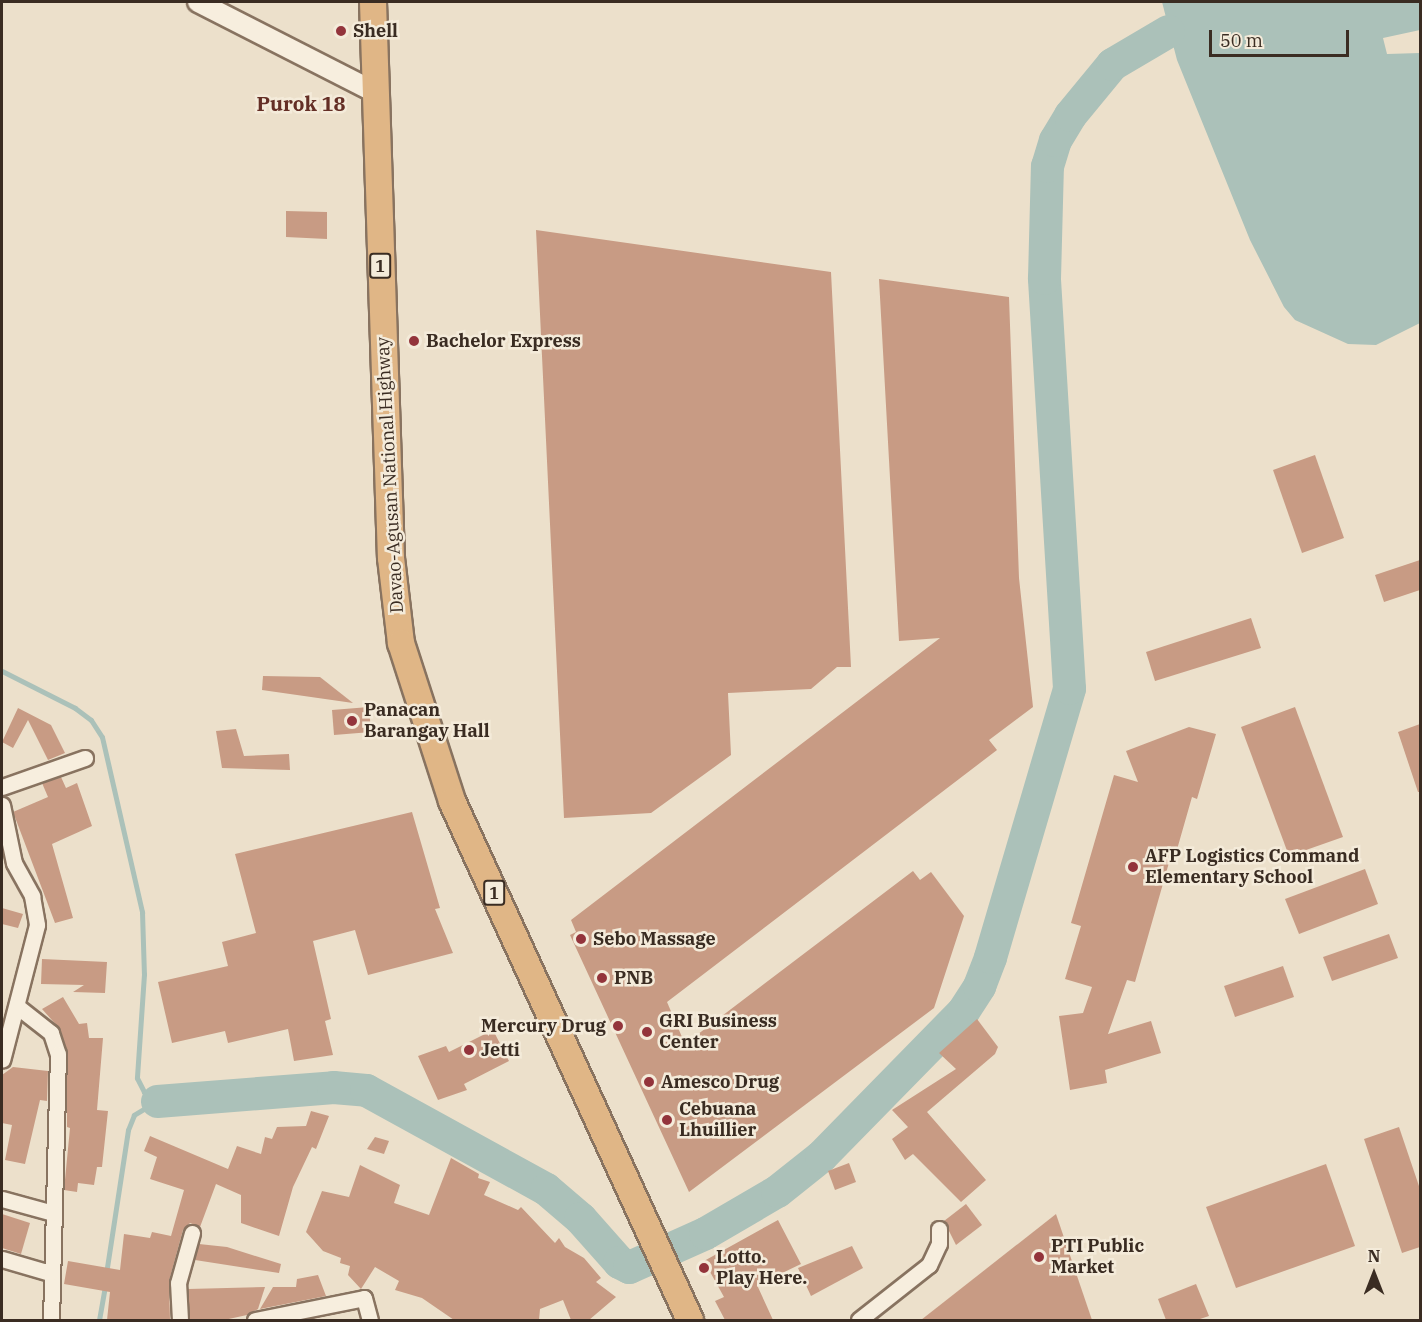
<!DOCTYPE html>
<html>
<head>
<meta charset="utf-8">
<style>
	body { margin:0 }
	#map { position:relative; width:1422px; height:1322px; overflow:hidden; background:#ece0cb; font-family:"IBM Plex Serif",serif }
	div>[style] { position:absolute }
	.water>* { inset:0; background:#abc1b9 }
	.stream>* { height:5px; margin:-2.5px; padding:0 2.5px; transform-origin:2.5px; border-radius:2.5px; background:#abc1b9 }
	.river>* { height:33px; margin:-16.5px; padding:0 16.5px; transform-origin:16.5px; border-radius:16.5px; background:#abc1b9 }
	.building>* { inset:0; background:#c89b84 }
	.roads { filter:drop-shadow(2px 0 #887360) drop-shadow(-2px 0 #887360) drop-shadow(0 2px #887360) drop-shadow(0 -2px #887360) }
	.minor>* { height:15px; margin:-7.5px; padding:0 7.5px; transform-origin:7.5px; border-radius:7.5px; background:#f7eede }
	.tertiary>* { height:20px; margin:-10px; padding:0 10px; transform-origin:10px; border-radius:10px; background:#f7eede }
	.trunk>* { height:26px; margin:-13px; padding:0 13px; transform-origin:13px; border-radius:13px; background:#e0b686 }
	.dots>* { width:16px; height:16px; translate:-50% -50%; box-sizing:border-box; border:3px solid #f4ebda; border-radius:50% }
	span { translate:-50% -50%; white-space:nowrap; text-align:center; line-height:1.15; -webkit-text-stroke:5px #f4ebda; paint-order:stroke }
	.shield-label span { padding:2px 4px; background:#f4ebda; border:2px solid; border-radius:4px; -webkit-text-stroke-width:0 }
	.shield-label { font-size:16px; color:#3a2c22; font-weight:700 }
	.poi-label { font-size:18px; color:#3a2c22; font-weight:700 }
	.left { translate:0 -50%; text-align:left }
	.right { translate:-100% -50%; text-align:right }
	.street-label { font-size:18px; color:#3a2c22 }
	.neighbourhood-label { font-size:20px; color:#642e25; font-weight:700 }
	.frame { position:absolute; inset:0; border:3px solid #3a2c22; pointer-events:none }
	.north { position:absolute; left:1344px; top:1244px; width:60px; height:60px; -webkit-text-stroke:4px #f4ebda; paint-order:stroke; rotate:0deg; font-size:16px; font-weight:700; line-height:24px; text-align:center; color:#3a2c22 }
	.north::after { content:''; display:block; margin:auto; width:21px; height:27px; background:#3a2c22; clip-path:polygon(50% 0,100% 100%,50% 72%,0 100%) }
	.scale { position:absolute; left:1209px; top:30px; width:140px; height:27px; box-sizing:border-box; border:3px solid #3a2c22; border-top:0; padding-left:8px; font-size:18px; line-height:21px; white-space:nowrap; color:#3a2c22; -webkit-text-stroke:4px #f4ebda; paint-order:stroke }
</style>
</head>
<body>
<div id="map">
	<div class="water">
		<div style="clip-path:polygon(1162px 2px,1420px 2px,1420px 30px,1383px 38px,1387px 54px,1420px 53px,1420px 323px,1376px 345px,1348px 344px,1295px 320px,1284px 307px,1250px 240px,1177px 60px)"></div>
	</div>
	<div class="stream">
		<div style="left:2px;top:671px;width:82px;rotate:26.9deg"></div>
		<div style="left:75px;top:708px;width:20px;rotate:37deg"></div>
		<div style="left:91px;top:720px;width:20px;rotate:57deg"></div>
		<div style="left:102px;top:737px;width:180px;rotate:77.1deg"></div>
		<div style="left:142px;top:912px;width:62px;rotate:88.2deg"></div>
		<div style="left:144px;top:974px;width:104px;rotate:93.9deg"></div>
		<div style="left:137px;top:1078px;width:16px;rotate:63deg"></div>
		<div style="left:144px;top:1092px;width:16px;rotate:35deg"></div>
		<div style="left:157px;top:1101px;width:27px;rotate:149deg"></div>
		<div style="left:134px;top:1115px;width:16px;rotate:112deg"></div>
		<div style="left:128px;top:1130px;width:145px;rotate:98.7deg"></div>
		<div style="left:99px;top:1320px;width:35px;rotate:-80deg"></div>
	</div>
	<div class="river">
		<div style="left:157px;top:1101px;width:177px;rotate:-4.5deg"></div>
		<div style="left:333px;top:1087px;width:33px;rotate:5deg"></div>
		<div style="left:366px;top:1090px;width:205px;rotate:28.8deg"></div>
		<div style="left:546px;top:1189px;width:45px;rotate:40.5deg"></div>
		<div style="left:580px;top:1218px;width:59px;rotate:48.4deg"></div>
		<div style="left:619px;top:1262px;width:11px;rotate:27deg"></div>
		<div style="left:629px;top:1267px;width:83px;rotate:-24.1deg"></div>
		<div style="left:705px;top:1233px;width:83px;rotate:-30.3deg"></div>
		<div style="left:777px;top:1191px;width:56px;rotate:-38.5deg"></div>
		<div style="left:821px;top:1156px;width:203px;rotate:-45.6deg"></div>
		<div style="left:963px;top:1011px;width:30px;rotate:-57deg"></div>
		<div style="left:979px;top:986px;width:31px;rotate:-69deg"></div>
		<div style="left:990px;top:957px;width:280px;rotate:-73.6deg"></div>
		<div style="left:1069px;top:688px;width:411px;rotate:-93.5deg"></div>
		<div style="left:1044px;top:278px;width:112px;rotate:-88.5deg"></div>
		<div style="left:1047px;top:166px;width:27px;rotate:-73deg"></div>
		<div style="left:1055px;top:140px;width:29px;rotate:-59deg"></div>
		<div style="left:1070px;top:115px;width:66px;rotate:-50.5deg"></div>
		<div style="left:1112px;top:64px;width:65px;rotate:-30.5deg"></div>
	</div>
	<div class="building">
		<div style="clip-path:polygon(286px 211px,327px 212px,327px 239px,286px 237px)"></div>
		<div style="clip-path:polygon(536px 230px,831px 272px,851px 667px,837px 667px,811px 689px,728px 693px,731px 755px,651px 813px,564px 818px)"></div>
		<div style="clip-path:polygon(879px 279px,1009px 297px,1019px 578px,1033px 707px,989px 740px,997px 750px,667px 1002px,685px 1044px,913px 871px,920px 880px,931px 872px,964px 916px,934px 1008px,689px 1192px,570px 935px,576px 932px,571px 920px,940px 638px,899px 641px)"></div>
		<div style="clip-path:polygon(1315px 455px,1344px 538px,1302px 553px,1273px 470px)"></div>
		<div style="clip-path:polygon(1420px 560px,1420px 590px,1384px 602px,1375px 575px)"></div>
		<div style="clip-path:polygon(1251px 618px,1261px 648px,1155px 681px,1146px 652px)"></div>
		<div style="clip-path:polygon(263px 676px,320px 677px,353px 703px,262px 690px)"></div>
		<div style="clip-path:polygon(369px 707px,371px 732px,334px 735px,332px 710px)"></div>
		<div style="clip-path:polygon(1295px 707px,1343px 837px,1289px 856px,1241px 727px)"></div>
		<div style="clip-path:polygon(18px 708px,51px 725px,65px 753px,48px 760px,28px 720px,13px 748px,2px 742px)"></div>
		<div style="clip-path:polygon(1420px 724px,1420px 792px,1418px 792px,1398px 732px)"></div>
		<div style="clip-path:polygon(1189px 727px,1216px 734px,1197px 799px,1192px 797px,1176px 853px,1172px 852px,1135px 982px,1127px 980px,1108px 1034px,1151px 1021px,1161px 1053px,1105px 1070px,1107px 1083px,1070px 1090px,1059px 1016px,1083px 1013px,1092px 987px,1065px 979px,1081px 926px,1071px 923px,1114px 775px,1138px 782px,1126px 751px)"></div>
		<div style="clip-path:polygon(236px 729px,244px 756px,289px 754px,290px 770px,222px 768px,216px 731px)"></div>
		<div style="clip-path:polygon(61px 777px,66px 788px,77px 783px,92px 826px,52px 844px,73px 918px,55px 923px,13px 812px,48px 797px,42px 783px)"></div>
		<div style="clip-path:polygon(412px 812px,440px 908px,435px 909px,453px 953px,368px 975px,355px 930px,313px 941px,331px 1019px,325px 1021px,333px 1055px,294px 1061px,288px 1029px,228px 1043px,225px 1031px,172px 1043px,158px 982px,228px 966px,222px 942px,256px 933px,235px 854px)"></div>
		<div style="clip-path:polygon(1365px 869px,1378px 904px,1299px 934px,1285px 899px)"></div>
		<div style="clip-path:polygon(2px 908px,23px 914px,18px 928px,2px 924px)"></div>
		<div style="clip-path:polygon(1389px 934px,1398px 958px,1332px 981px,1323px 957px)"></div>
		<div style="clip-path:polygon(42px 959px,107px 962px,105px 993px,73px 992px,84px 985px,41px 984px)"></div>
		<div style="clip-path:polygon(1283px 966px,1294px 997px,1235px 1017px,1224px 986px)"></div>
		<div style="clip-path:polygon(63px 997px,79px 1024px,87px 1023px,89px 1038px,103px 1038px,97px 1110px,108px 1111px,102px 1167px,97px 1167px,94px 1185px,78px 1183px,77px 1192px,64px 1190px,70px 1128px,67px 1127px,67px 1051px,60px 1029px,42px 1009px)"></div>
		<div style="clip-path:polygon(977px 1019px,998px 1047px,995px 1054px,927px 1112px,986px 1180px,961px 1202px,913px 1154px,905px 1160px,892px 1139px,908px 1127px,892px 1110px,956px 1069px,939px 1053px)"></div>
		<div style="clip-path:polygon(493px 1030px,509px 1061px,464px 1084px,467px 1090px,438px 1100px,418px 1056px,446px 1046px,449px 1052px)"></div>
		<div style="clip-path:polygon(13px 1067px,48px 1071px,47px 1101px,40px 1100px,25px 1164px,5px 1160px,12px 1125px,2px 1123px,2px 1075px)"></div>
		<div style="clip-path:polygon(311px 1111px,329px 1116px,316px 1149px,312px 1147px,293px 1187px,279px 1236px,241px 1223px,241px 1195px,216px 1184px,200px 1227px,190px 1223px,183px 1230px,169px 1281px,170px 1320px,107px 1320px,110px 1292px,64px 1284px,68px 1261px,120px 1270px,124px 1234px,150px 1238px,152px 1232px,171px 1236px,184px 1190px,150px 1179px,157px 1157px,144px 1151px,150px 1136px,228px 1169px,237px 1146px,261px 1154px,265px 1137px,272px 1139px,277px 1127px,306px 1126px)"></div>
		<div style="clip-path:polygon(1399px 1127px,1420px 1189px,1420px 1247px,1402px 1253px,1364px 1139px)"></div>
		<div style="clip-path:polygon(375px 1137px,389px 1141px,384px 1154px,367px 1149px)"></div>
		<div style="clip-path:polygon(451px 1158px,479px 1174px,478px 1178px,490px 1182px,484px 1195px,518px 1210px,521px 1207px,555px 1243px,559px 1238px,565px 1247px,584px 1258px,601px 1278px,596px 1282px,616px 1297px,589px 1320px,571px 1320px,563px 1300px,540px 1309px,539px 1320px,454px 1320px,422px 1298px,395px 1290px,399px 1281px,375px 1267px,361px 1289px,348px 1275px,350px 1266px,340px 1263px,341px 1258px,323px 1251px,306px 1232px,322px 1191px,349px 1197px,360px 1165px,400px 1185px,394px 1203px,429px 1215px)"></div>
		<div style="clip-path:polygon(849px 1163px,856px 1182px,835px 1190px,828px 1171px)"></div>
		<div style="clip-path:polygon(1326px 1164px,1355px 1246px,1236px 1288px,1206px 1207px)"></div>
		<div style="clip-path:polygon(966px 1204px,982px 1225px,956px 1245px,944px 1221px)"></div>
		<div style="clip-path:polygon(2px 1214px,30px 1223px,21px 1254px,2px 1248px)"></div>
		<div style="clip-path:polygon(1056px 1214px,1092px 1320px,921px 1320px)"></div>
		<div style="clip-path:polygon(778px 1220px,801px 1264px,757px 1285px,773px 1320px,725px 1320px,715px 1301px,724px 1297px,704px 1261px)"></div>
		<div style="clip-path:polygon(199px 1244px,227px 1247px,281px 1264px,279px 1273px,195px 1260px)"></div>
		<div style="clip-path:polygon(852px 1246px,863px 1268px,811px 1296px,798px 1268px)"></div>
		<div style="clip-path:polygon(318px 1275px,326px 1296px,260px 1309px,273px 1287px,296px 1287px,297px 1279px)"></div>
		<div style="clip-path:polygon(1196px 1284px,1209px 1316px,1197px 1320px,1166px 1320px,1158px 1299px)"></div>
		<div style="clip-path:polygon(265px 1287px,258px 1309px,247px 1315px,224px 1320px,190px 1320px,188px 1289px)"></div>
	</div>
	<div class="roads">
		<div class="minor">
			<div style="left:2px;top:787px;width:88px;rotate:-19.3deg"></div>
			<div style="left:2px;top:805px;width:59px;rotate:78.3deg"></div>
			<div style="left:14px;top:863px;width:38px;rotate:61deg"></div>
			<div style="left:32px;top:896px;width:29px;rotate:80deg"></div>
			<div style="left:37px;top:925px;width:139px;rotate:104.5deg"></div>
			<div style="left:18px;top:1007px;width:42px;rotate:38.2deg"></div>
			<div style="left:51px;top:1033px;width:22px;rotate:72deg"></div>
			<div style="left:58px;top:1054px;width:266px;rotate:91.5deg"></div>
			<div style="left:2px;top:1199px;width:53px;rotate:15.4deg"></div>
			<div style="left:2px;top:1259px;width:50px;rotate:16.3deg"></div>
			<div style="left:180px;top:1320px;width:37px;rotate:-93deg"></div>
			<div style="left:178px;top:1283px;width:52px;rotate:-74.4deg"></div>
			<div style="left:255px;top:1320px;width:111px;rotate:-11.4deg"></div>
			<div style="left:364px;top:1298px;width:23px;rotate:75deg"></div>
			<div style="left:859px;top:1320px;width:89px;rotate:-38.2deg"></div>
			<div style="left:929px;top:1265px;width:23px;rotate:-65deg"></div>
			<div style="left:939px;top:1244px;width:15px;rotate:-90deg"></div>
		</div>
		<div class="tertiary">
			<div style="left:198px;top:2px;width:199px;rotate:27deg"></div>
		</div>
		<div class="trunk">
			<div style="left:373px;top:2px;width:556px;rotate:88.15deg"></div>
			<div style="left:391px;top:558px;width:86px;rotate:83.3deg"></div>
			<div style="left:401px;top:643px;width:166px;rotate:72.1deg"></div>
			<div style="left:452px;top:801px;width:571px;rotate:65.37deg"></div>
		</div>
	</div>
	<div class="dots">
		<div style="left:341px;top:31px;background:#93343b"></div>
		<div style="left:414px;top:341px;background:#93343b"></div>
		<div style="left:352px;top:721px;background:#93343b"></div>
		<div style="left:1133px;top:867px;background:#93343b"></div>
		<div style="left:581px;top:939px;background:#93343b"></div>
		<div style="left:602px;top:978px;background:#93343b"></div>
		<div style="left:618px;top:1026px;background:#93343b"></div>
		<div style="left:647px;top:1032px;background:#93343b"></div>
		<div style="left:469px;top:1050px;background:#93343b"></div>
		<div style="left:649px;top:1082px;background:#93343b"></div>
		<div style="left:667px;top:1120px;background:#93343b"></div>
		<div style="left:1039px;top:1257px;background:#93343b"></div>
		<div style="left:704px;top:1268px;background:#93343b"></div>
	</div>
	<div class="shield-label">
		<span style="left:380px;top:266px">1</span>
		<span style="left:494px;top:893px">1</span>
	</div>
	<div class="poi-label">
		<span class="left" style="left:353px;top:31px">Shell</span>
		<span class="left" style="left:426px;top:341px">Bachelor Express</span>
		<span class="left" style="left:364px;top:721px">Panacan<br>Barangay Hall</span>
		<span class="left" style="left:1145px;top:867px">AFP Logistics Command<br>Elementary School</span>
		<span class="left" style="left:593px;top:939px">Sebo Massage</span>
		<span class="left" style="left:614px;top:978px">PNB</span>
		<span class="left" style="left:659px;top:1032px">GRI Business<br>Center</span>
		<span class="right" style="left:606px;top:1026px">Mercury Drug</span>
		<span class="left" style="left:481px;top:1050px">Jetti</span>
		<span class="left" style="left:661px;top:1082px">Amesco Drug</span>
		<span class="left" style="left:679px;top:1120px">Cebuana<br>Lhuillier</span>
		<span class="left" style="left:1051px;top:1257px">PTI Public<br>Market</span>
		<span class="left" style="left:716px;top:1268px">Lotto.<br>Play Here.</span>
	</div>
	<div class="street-label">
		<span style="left:390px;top:475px;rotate:-93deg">Davao-Agusan National Highway</span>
	</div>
	<div class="neighbourhood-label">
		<span style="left:301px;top:103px">Purok 18</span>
	</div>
	<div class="frame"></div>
	<div class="north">N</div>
	<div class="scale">50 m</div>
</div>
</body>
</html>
